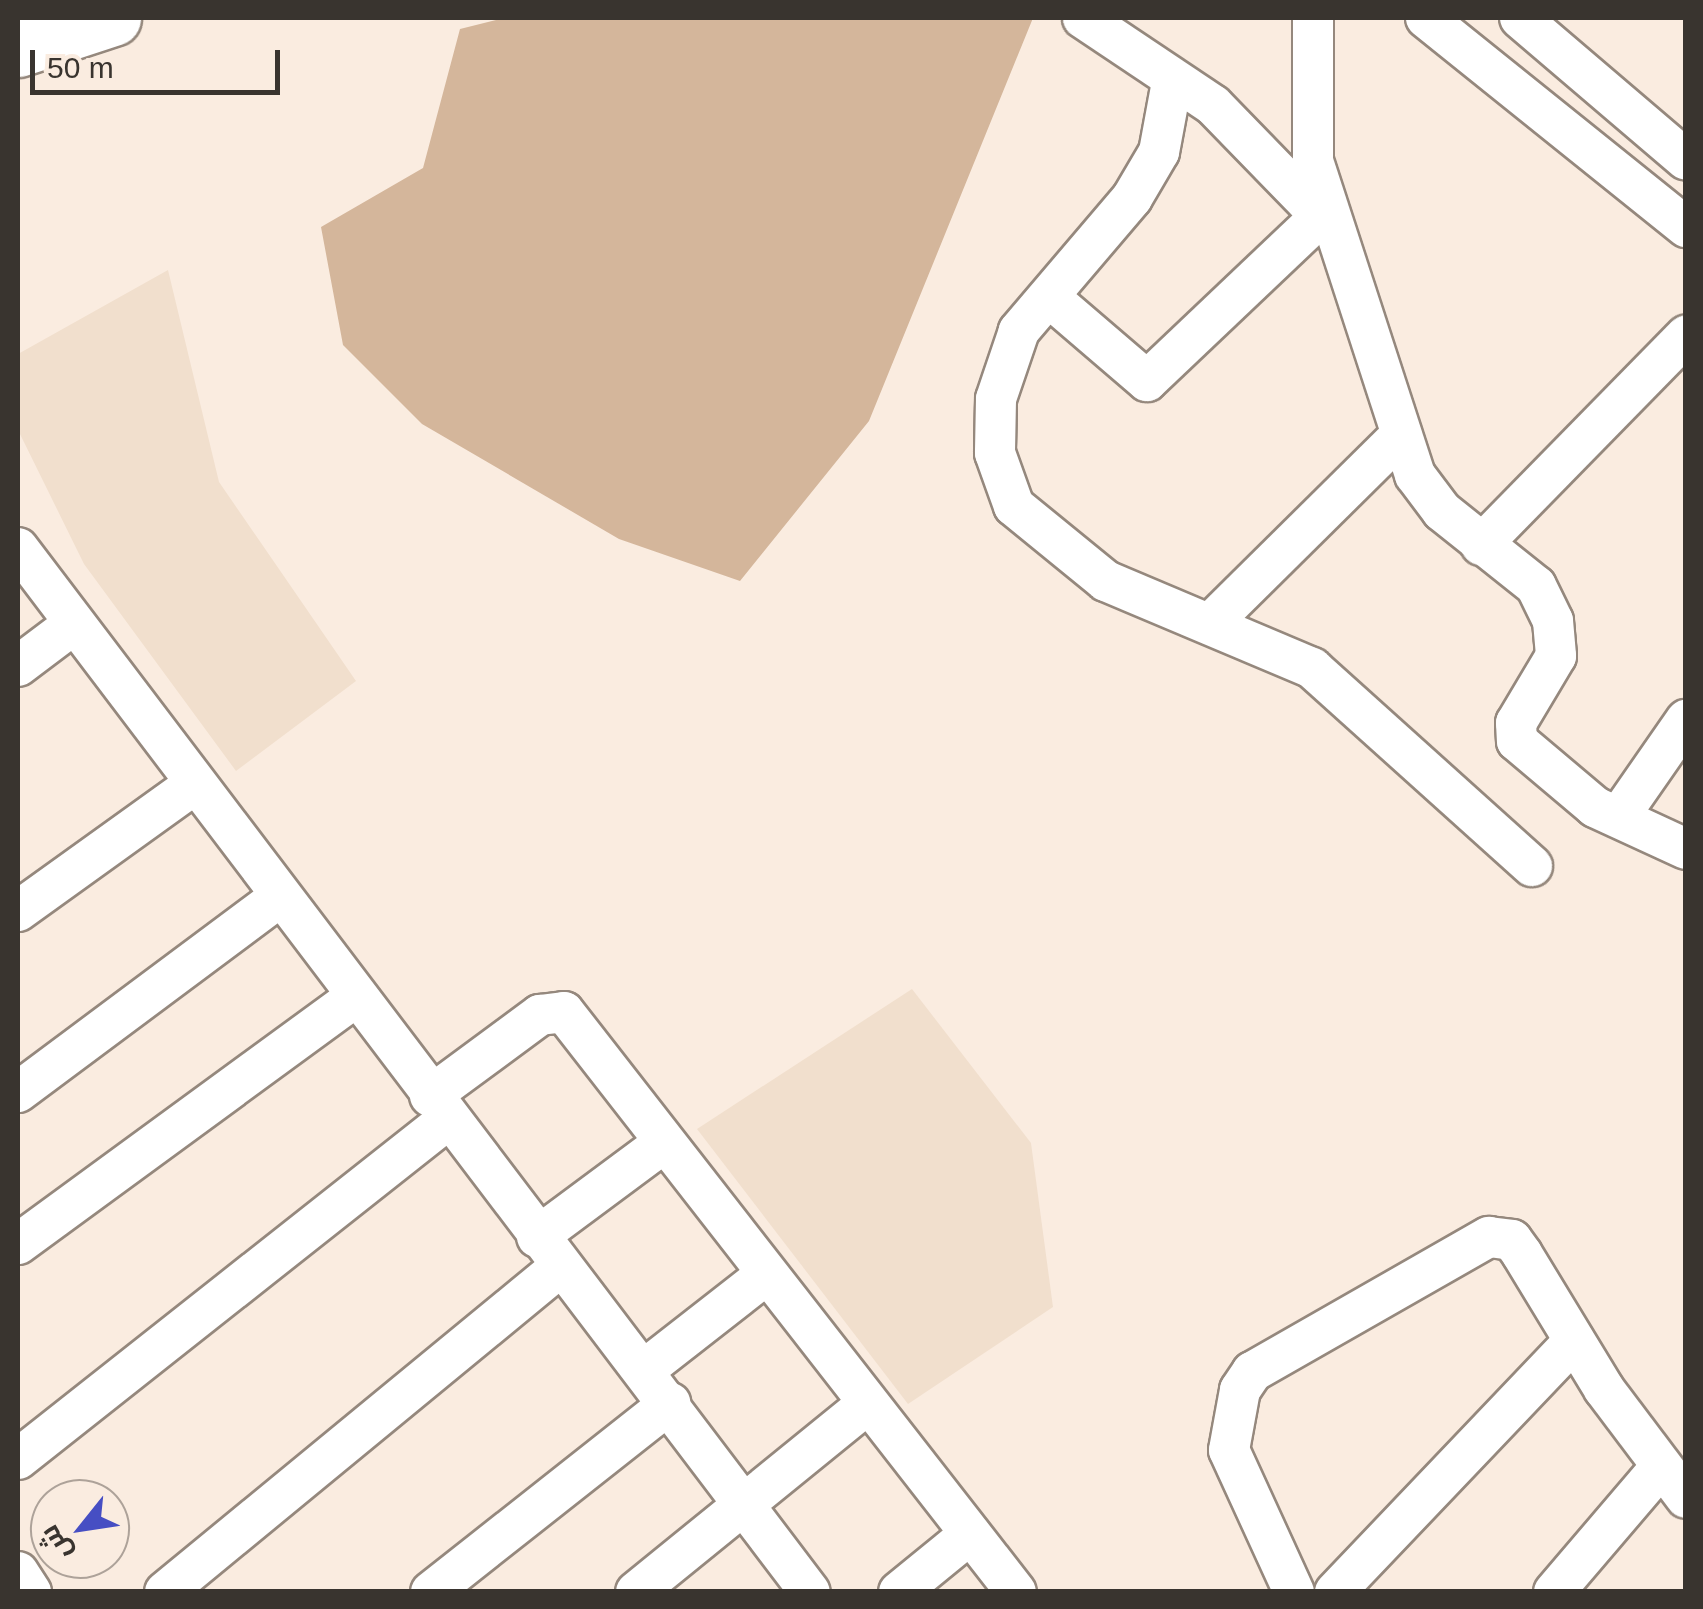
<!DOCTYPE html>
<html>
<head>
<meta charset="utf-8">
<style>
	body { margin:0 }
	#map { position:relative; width:1703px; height:1609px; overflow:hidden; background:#faece0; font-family:Arial,Cairo,sans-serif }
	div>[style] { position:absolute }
	.built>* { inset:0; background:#f1dfcd }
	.green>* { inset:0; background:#d4b69b }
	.roads { filter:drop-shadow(2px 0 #95887d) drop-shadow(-2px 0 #95887d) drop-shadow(0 2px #95887d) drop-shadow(0 -2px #95887d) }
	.street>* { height:40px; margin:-20px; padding:0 20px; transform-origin:20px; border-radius:20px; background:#fff }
	.highway>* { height:55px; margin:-27.5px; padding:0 27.5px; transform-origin:27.5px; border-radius:27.5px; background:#fff }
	span { translate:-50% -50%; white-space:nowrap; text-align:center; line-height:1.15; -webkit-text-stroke:10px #faece0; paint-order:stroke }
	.frame { position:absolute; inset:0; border:20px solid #39342f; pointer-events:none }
	.north { position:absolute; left:30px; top:1479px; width:100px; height:100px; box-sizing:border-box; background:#faece0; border:2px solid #ada299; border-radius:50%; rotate:240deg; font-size:28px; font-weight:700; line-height:40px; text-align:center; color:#39342f }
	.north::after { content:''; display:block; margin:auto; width:35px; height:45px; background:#464ec3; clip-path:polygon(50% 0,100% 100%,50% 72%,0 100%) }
	.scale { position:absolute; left:30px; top:50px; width:250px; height:45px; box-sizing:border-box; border:5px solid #39342f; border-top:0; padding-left:12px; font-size:30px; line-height:35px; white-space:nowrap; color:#39342f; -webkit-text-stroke:8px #faece0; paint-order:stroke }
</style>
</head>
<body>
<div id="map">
	<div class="built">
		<div style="clip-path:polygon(168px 270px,219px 482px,356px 681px,236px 771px,84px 564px,18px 430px,18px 354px)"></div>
		<div style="clip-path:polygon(912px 989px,1031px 1143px,1053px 1307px,908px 1404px,697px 1129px)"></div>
	</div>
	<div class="green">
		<div style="clip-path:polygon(504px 18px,1033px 18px,869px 421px,740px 581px,619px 539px,422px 424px,343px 345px,321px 227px,423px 168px,460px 29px)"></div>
	</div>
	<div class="roads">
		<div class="street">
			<div style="left:1083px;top:18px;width:156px;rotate:33.8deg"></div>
			<div style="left:1213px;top:105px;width:153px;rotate:45.8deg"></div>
			<div style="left:1313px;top:18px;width:143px;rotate:90deg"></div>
			<div style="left:1313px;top:161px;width:330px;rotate:72deg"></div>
			<div style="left:1415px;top:475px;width:45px;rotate:53.1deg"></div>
			<div style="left:1442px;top:511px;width:120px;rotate:38.6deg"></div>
			<div style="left:1536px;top:586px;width:39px;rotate:64deg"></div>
			<div style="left:1553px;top:621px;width:35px;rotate:85deg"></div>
			<div style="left:1556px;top:656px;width:78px;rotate:120.8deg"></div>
			<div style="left:1516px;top:723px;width:18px;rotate:87deg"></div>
			<div style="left:1517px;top:741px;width:102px;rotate:40.2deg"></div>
			<div style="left:1595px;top:807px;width:100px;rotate:24.8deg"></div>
			<div style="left:1426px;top:18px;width:334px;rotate:38.8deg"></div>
			<div style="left:1520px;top:18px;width:218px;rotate:40.5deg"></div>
			<div style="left:1172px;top:82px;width:71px;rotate:100.5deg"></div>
			<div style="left:1159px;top:152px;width:53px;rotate:120.4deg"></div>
			<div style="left:1132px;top:198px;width:175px;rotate:130.4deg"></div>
			<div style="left:1019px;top:331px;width:72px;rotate:108.7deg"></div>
			<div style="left:996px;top:399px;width:54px;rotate:91.1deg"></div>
			<div style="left:995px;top:453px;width:56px;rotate:70.3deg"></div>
			<div style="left:1014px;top:506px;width:119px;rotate:39.2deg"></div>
			<div style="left:1106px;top:581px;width:224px;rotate:22.9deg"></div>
			<div style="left:1312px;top:668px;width:296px;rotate:42deg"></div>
			<div style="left:1049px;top:297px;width:129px;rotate:40.6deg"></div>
			<div style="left:1147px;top:381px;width:240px;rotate:-43.5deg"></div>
			<div style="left:1481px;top:545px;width:293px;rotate:-45.6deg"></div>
			<div style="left:18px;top:548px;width:1310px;rotate:52.82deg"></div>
			<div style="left:1210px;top:624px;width:269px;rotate:-44.7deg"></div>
			<div style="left:18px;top:666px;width:66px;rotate:-37deg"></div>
			<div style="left:1620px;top:815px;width:116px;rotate:-55.2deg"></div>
			<div style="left:18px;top:911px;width:214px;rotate:-35.7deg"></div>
			<div style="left:18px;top:1092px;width:327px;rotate:-36.7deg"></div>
			<div style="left:430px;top:1096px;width:137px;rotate:-36.4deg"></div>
			<div style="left:540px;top:1015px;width:24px;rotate:-7deg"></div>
			<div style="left:564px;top:1012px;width:735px;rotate:52.07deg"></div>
			<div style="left:537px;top:1237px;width:156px;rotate:-36.6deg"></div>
			<div style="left:18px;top:1244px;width:419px;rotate:-36.2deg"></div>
			<div style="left:644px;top:1370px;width:151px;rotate:-38deg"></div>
			<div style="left:18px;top:1459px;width:547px;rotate:-38.32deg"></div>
			<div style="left:18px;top:1572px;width:24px;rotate:57deg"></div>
			<div style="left:165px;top:1592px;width:512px;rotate:-39.45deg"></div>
			<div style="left:431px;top:1592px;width:305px;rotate:-38.3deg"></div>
			<div style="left:636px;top:1592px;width:296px;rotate:-39.1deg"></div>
			<div style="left:899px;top:1592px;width:92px;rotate:-39.2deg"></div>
			<div style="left:1294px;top:1592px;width:156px;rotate:-114.6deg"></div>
			<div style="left:1229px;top:1450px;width:61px;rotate:-79.6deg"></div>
			<div style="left:1240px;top:1390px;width:22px;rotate:-56deg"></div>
			<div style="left:1252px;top:1372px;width:273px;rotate:-29.7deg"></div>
			<div style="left:1489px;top:1237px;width:23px;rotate:7deg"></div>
			<div style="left:1512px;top:1240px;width:17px;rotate:54deg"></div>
			<div style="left:1522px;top:1254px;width:158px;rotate:58.7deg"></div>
			<div style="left:1604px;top:1389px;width:136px;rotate:53deg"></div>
			<div style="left:1335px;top:1592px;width:347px;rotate:-46.4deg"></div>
			<div style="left:1554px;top:1592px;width:163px;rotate:-49.5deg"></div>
		</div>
		<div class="highway">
			<div style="left:18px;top:49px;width:100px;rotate:-18.1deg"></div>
		</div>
	</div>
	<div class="frame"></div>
	<div class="north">ش</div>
	<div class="scale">50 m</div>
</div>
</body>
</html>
